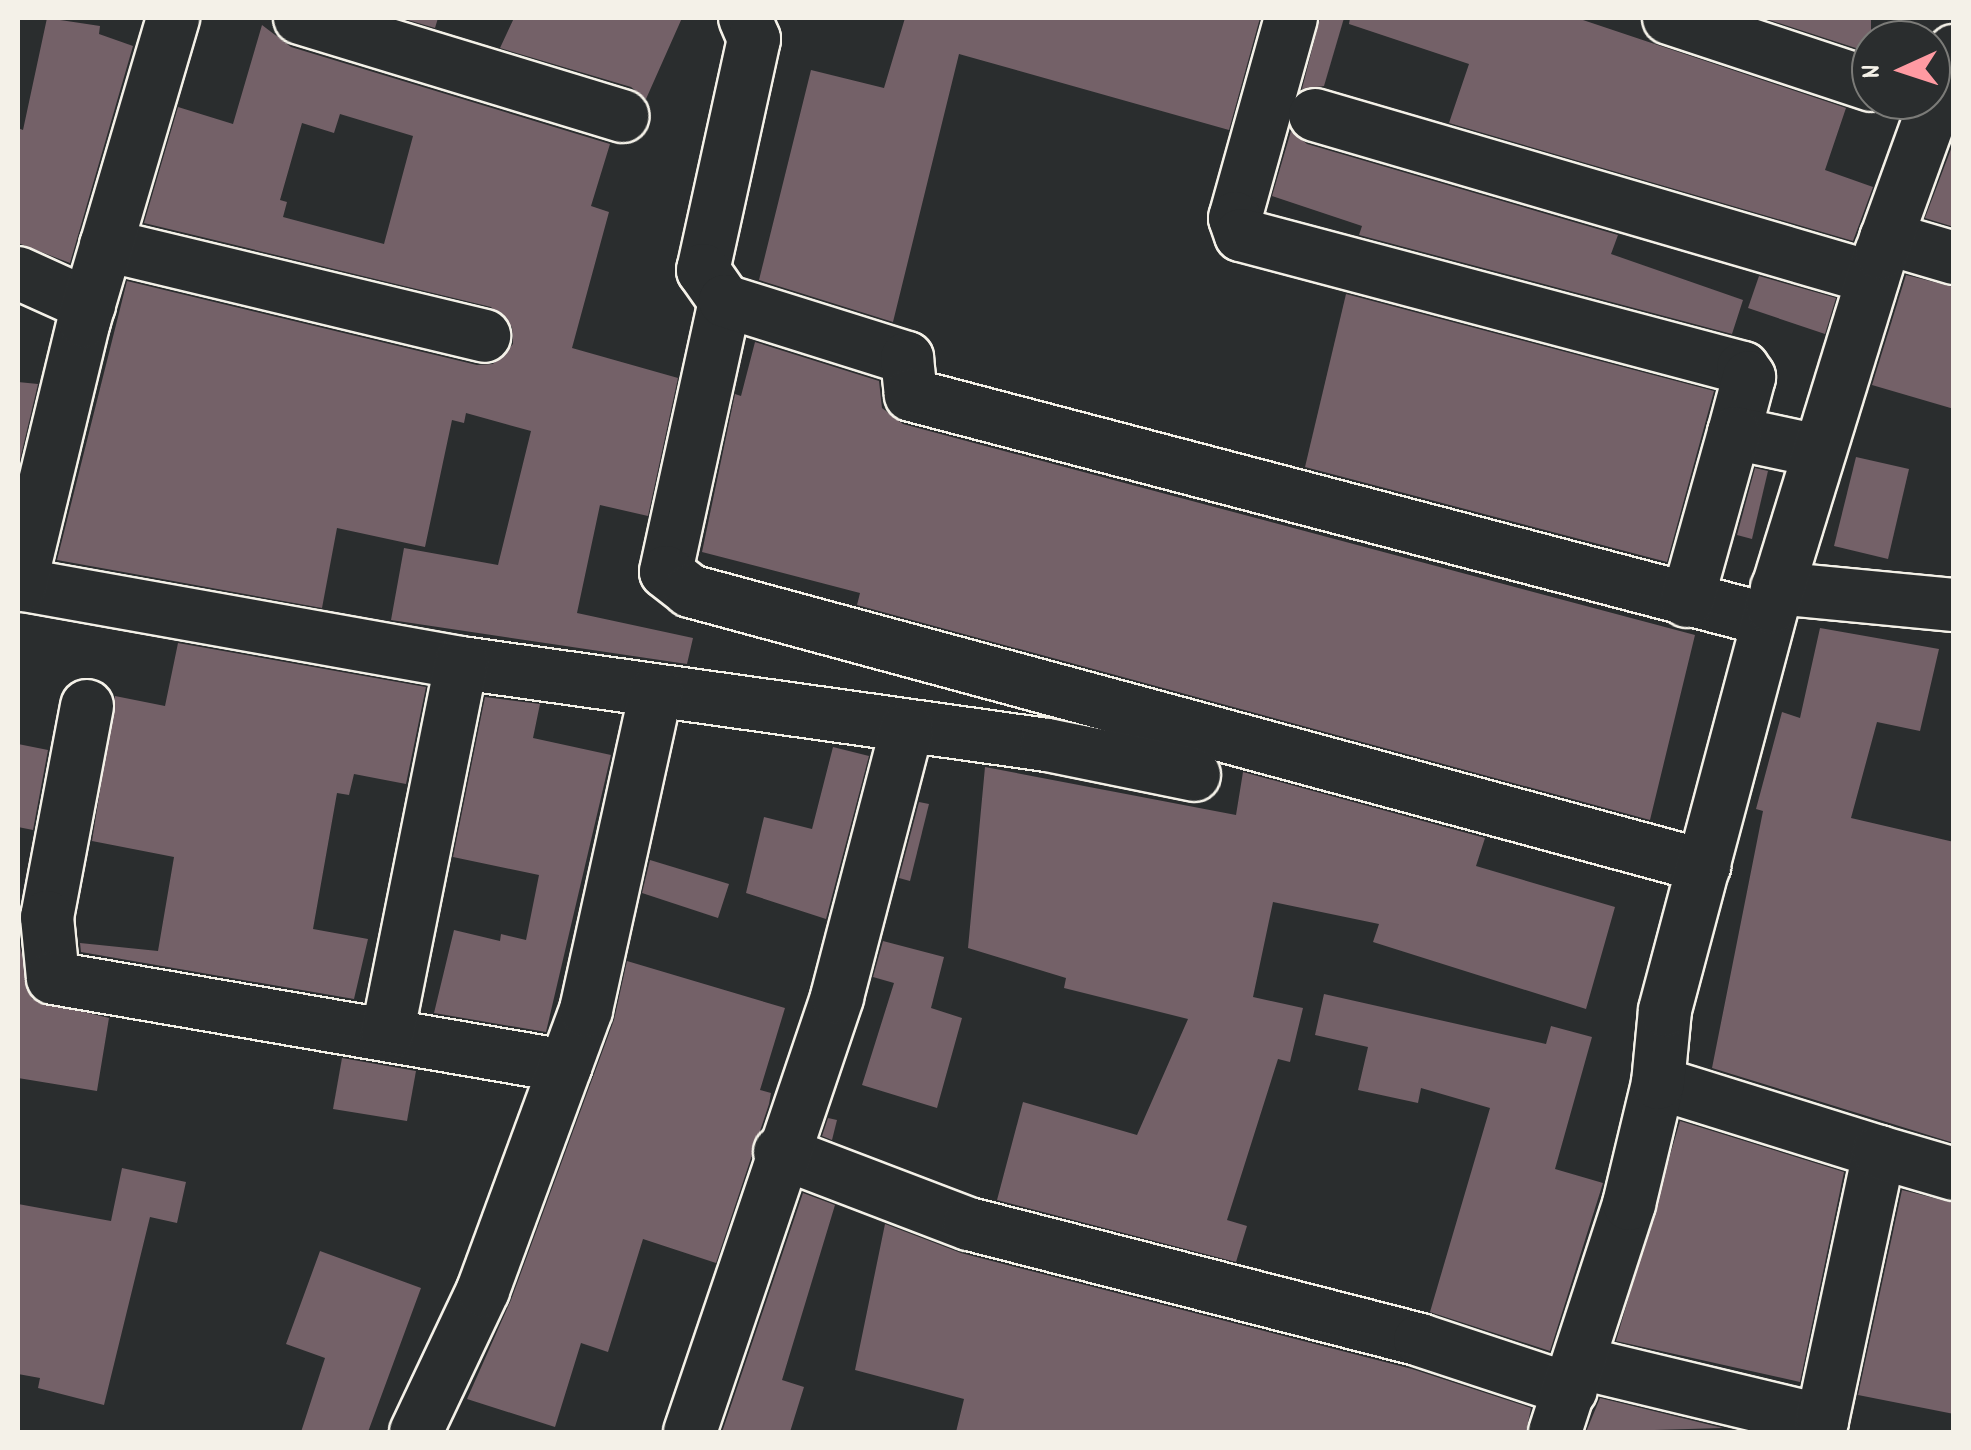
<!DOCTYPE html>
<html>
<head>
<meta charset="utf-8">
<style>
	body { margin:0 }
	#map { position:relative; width:1971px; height:1450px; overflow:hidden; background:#2a2d2e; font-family:Dekko,sans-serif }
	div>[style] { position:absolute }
	.building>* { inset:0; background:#746168 }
	.roads { filter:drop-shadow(2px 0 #f4f1e8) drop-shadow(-2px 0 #f4f1e8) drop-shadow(0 2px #f4f1e8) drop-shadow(0 -2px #f4f1e8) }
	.minor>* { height:52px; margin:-26px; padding:0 26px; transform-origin:26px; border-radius:26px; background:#2a2d2e }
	span { translate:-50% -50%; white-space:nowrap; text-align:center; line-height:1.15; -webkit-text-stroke:8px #2a2d2e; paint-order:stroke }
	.frame { position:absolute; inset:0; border:20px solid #f4f1e8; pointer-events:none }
	.north { position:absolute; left:1851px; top:20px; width:100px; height:100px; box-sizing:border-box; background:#2a2d2e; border:2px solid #7b7b78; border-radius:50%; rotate:267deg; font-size:28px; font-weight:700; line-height:40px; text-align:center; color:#f4f1e8 }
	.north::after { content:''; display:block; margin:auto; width:35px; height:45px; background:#ff9aa2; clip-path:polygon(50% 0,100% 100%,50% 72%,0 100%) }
</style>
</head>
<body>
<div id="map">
	<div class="building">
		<div style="clip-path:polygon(47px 18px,100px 26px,99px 34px,133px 46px,70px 263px,18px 243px,18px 128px,23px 130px)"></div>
		<div style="clip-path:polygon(401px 18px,438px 18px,435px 28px)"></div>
		<div style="clip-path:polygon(514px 18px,682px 18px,646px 99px,631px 87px,500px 48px)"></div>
		<div style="clip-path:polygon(905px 18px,1260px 18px,1229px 130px,959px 54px,893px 322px,759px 280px,811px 70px,884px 88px)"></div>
		<div style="clip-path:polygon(1320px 18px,1344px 18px,1324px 86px,1302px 89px)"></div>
		<div style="clip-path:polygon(1350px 18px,1577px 18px,1846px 108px,1825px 170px,1873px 187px,1853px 241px,1449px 123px,1469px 64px,1349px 24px)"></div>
		<div style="clip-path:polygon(1763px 18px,1871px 18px,1871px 53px)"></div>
		<div style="clip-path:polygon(evenodd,262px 25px,291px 47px,610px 144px,591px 206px,609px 212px,572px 348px,678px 378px,648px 516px,600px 505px,577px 613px,693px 638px,687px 664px,391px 620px,404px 548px,498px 565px,531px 431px,466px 413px,464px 423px,452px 420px,425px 547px,337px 528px,322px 608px,57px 560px,127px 281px,477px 365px,493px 364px,513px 344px,512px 327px,491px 307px,144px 223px,178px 107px,233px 124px,262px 25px,340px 114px,413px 136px,384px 244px,283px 217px,287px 202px,280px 200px,302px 123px,334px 133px,340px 114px)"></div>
		<div style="clip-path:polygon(1291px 131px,1307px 144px,1618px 235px,1611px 254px,1743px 300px,1732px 334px,1359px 235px,1362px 226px,1272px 196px)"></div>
		<div style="clip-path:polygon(1954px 141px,1954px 227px,1925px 218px)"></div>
		<div style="clip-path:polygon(1906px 275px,1954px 287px,1954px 409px,1872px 385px)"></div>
		<div style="clip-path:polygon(1759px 276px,1836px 298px,1825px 334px,1748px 308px)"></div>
		<div style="clip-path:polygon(1346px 294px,1714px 391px,1667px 562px,1305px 467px)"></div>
		<div style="clip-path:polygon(755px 342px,879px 381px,882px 408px,903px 424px,1695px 635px,1650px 820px,857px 605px,860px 593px,702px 552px,735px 394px,741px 396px)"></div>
		<div style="clip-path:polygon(18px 382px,38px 384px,18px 468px)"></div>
		<div style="clip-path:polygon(1856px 457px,1909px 469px,1888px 559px,1834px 546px)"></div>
		<div style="clip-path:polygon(1755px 468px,1768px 471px,1752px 539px,1737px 535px)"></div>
		<div style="clip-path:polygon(1820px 628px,1939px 649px,1920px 731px,1877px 722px,1851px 818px,1954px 842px,1954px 1143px,1712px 1068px,1763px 811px,1756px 809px,1782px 712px,1800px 718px)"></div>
		<div style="clip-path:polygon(178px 643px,426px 687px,406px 784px,354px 774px,349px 795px,337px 793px,313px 929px,368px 939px,354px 999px,81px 952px,80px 943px,158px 951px,174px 857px,92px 841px,115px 696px,165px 706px)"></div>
		<div style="clip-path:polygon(485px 697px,540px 704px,533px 738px,611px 755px,546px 1032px,434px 1013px,454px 930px,500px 941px,501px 934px,526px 940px,539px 875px,453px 857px)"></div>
		<div style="clip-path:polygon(18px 744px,48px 750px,33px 830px,18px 827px)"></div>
		<div style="clip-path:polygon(833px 747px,869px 756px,826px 919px,746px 893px,764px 817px,812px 829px)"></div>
		<div style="clip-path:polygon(985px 767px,1236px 815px,1243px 772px,1485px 838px,1476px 866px,1615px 907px,1586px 1009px,1373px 942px,1379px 924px,1273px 902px,1253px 997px,1303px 1008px,1290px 1062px,1278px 1059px,1227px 1220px,1247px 1226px,1236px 1262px,997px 1200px,1023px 1102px,1137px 1135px,1188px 1019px,1064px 988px,1066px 978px,968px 948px)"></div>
		<div style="clip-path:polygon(919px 802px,929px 804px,910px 881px,899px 878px)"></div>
		<div style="clip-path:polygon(650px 860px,729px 884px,718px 918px,642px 893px)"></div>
		<div style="clip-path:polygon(18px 937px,32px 999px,109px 1018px,97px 1091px,18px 1078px)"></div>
		<div style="clip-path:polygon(883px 941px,944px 957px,931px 1008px,962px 1018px,937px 1108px,862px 1085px,894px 983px,873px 977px)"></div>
		<div style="clip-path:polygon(627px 961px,785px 1008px,760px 1090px,771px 1093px,769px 1104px,716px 1263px,643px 1239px,608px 1352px,581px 1343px,555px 1427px,467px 1399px,511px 1300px,614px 1020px)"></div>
		<div style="clip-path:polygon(1324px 994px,1546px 1044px,1551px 1026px,1592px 1037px,1555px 1169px,1603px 1183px,1550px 1351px,1430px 1312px,1490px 1108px,1421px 1088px,1418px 1103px,1358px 1090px,1368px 1047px,1315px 1035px)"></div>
		<div style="clip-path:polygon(342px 1058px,416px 1071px,407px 1121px,333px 1109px)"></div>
		<div style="clip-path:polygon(828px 1118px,837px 1120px,832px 1140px,822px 1136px)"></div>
		<div style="clip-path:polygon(1680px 1121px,1844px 1172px,1800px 1382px,1616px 1341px)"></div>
		<div style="clip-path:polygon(122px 1168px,186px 1182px,177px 1223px,150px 1217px,104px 1405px,38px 1388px,40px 1378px,18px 1374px,18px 1204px,111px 1221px)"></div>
		<div style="clip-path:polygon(1902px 1190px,1954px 1203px,1954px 1414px,1858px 1395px)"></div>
		<div style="clip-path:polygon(803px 1193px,835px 1205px,782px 1380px,804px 1387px,790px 1432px,722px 1432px)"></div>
		<div style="clip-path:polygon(885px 1224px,961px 1253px,1412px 1369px,1531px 1408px,1526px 1432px,956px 1432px,964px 1399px,855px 1370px)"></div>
		<div style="clip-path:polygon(320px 1251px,421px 1288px,368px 1432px,301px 1432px,325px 1358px,286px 1344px)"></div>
		<div style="clip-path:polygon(1600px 1398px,1723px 1428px,1586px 1432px)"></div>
	</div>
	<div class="roads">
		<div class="minor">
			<div style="left:300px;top:18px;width:337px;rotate:16.9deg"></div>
			<div style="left:745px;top:18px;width:23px;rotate:67deg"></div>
			<div style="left:754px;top:39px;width:237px;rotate:102.4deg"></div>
			<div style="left:703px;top:270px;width:38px;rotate:55deg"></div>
			<div style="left:725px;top:301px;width:277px;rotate:102.3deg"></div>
			<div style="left:666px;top:572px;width:31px;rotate:38deg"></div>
			<div style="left:690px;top:591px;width:1051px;rotate:15.17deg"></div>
			<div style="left:1291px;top:18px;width:208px;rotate:105.6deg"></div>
			<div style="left:1235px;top:218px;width:18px;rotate:71deg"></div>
			<div style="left:1241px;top:235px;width:519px;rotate:14.84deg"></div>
			<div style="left:1743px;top:368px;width:11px;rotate:56deg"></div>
			<div style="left:1749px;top:377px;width:58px;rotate:105deg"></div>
			<div style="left:1734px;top:433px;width:87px;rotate:12deg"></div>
			<div style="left:1669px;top:18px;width:213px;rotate:18.3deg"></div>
			<div style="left:1315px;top:115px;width:581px;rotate:16.28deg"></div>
			<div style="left:1886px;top:238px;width:71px;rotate:16.4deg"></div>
			<div style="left:106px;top:245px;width:389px;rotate:13.5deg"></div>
			<div style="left:18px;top:273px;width:78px;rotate:24.3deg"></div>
			<div style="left:725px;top:301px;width:191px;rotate:17.4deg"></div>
			<div style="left:907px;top:358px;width:37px;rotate:84deg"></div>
			<div style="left:911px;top:395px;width:886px;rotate:14.71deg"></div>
			<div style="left:18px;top:584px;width:450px;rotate:10.1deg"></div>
			<div style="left:461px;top:663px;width:592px;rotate:7.97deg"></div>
			<div style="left:1047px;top:745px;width:150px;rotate:11.5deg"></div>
			<div style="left:20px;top:585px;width:272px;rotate:-76.4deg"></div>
			<div style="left:84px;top:321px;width:316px;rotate:-73.6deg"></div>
			<div style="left:1777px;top:588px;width:178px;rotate:5.5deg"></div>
			<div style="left:1687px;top:601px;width:174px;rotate:-74.4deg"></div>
			<div style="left:87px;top:706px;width:215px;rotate:100.7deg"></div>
			<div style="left:47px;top:917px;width:61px;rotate:84.4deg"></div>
			<div style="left:53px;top:978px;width:520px;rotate:9.75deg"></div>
			<div style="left:387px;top:1035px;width:379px;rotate:-78.7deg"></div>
			<div style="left:1658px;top:1083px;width:232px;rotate:17.3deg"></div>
			<div style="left:780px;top:1152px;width:202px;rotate:20.9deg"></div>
			<div style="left:969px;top:1224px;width:466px;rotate:14.4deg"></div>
			<div style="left:1420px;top:1340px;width:159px;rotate:18.3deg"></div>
			<div style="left:1581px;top:1363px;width:248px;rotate:13.5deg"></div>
			<div style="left:1822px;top:1421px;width:275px;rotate:-78deg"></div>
			<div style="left:1879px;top:1152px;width:78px;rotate:16.3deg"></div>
			<div style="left:416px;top:1432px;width:157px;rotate:-64.7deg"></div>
			<div style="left:483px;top:1290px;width:298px;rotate:-69.8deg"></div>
			<div style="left:586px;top:1010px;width:327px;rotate:-77.6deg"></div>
			<div style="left:690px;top:1432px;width:459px;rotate:-71.3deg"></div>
			<div style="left:837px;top:997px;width:277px;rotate:-75.4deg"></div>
			<div style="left:1555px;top:1432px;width:240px;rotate:-72deg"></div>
			<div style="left:1629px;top:1204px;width:124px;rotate:-76.5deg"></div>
			<div style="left:1658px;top:1083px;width:73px;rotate:-84.5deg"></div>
			<div style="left:1665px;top:1010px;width:417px;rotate:-75.1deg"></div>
			<div style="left:1772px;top:607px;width:370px;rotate:-72.9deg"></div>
			<div style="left:1881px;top:253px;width:215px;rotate:-70.1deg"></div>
		</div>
	</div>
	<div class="frame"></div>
	<div class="north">N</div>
</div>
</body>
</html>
